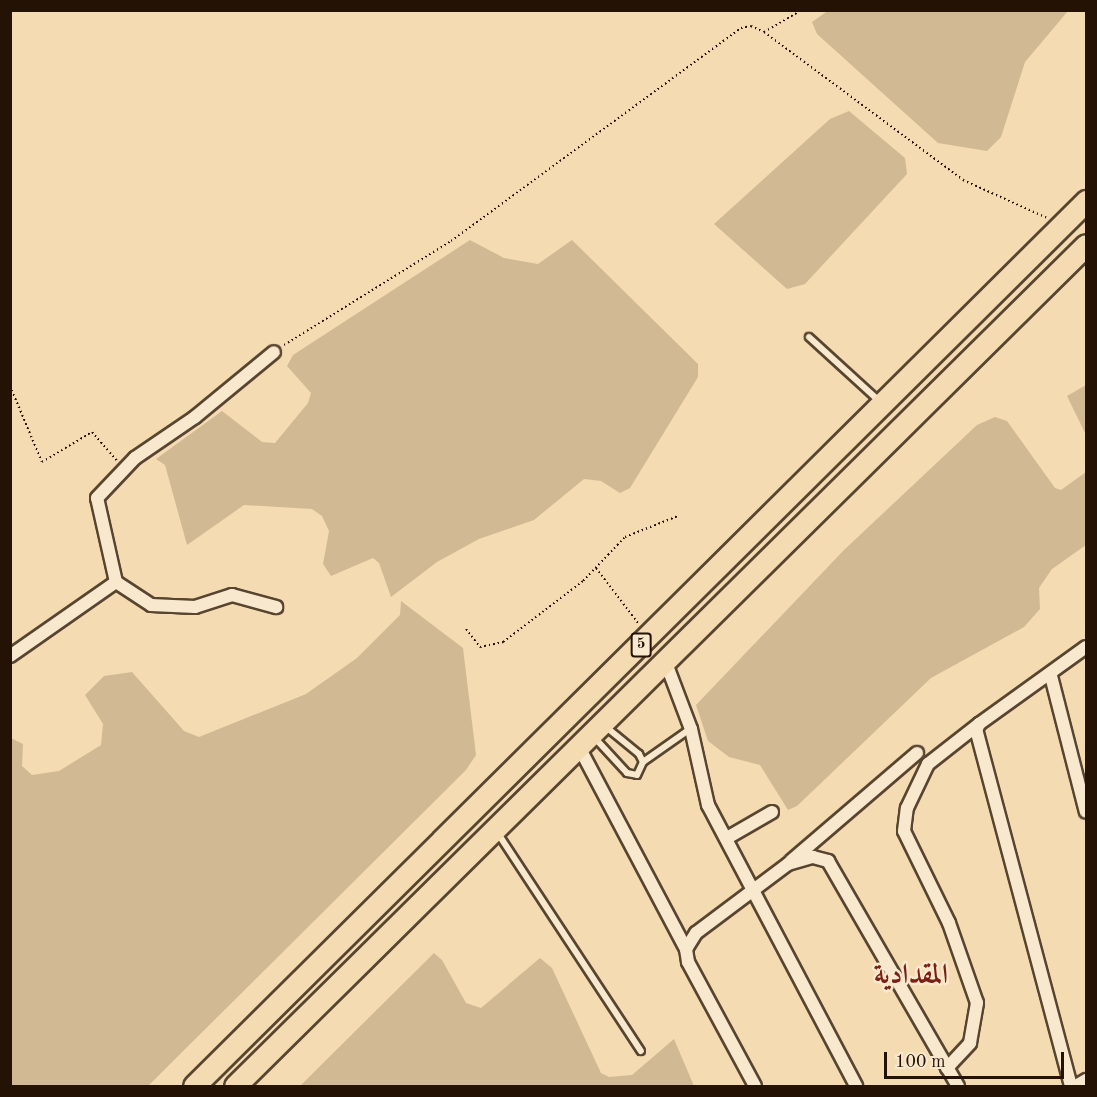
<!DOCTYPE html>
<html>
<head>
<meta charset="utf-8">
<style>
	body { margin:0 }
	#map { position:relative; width:1097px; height:1097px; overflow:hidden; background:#f5dbb2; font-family:"Old Standard TT",Amiri,serif }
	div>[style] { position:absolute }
	.green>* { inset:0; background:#d1b994 }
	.path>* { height:2px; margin-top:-1px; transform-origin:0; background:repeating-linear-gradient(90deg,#241304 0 1.5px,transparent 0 4.5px) }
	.roads { filter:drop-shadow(2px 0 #584530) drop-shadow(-2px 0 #584530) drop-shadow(0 2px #584530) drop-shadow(0 -2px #584530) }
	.lane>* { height:6px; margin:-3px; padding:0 3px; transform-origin:3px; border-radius:3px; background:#f8e8cd }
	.street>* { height:12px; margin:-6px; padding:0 6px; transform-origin:6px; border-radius:6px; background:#f8e8cd }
	.highway>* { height:21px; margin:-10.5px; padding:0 10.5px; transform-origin:10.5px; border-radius:10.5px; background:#f5dbb2 }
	span { translate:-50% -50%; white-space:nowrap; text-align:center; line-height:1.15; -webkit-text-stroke:5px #f8e8cd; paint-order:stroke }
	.shield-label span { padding:2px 4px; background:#f8e8cd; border:2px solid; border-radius:4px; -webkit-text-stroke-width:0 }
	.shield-label { font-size:15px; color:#241304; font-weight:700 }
	.town-label { font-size:28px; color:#7a1f14; font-weight:700 }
	.frame { position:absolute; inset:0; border:12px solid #241304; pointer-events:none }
	.scale { position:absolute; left:884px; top:1052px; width:180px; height:27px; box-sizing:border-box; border:3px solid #241304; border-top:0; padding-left:8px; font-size:18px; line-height:21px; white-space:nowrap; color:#241304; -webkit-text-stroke:4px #f8e8cd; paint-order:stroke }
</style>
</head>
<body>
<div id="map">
	<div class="green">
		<div style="clip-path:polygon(829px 10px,1068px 10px,1068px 11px,1025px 62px,1001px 137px,987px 151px,938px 143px,817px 34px,812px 22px)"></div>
		<div style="clip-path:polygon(849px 111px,905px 158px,907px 174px,805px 284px,787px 289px,714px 224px,830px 119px)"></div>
		<div style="clip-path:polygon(470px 240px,504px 258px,538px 264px,572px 240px,698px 364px,698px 377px,630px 488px,620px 493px,601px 481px,584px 479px,534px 520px,479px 539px,437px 562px,391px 597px,379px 563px,373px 558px,331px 576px,323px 564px,329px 531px,322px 516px,312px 509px,244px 505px,187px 545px,165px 465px,156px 459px,222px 411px,262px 442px,275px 443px,308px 403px,311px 393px,287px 366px,293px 355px)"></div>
		<div style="clip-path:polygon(1086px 385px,1086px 435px,1067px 396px)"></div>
		<div style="clip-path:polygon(995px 417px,1007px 421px,1055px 488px,1061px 490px,1086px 472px,1086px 545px,1052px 569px,1039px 588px,1040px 609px,1024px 627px,931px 678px,797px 806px,788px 810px,760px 765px,729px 757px,708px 741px,696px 705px,844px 550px,977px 425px)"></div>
		<div style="clip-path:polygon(401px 601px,463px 648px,476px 755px,466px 770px,148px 1086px,11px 1086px,11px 738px,23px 744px,22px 766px,32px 775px,59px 771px,101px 745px,103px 724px,85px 695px,104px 676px,132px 672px,184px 731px,199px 737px,306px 694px,357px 658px,400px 615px)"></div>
		<div style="clip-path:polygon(434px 953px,442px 960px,466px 1003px,481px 1008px,540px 958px,552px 968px,601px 1073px,609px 1077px,632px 1075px,674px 1039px,694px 1086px,300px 1086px)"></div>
	</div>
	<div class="path">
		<div style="left:764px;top:32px;width:44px;rotate:-30.1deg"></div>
		<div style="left:284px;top:345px;width:197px;rotate:-31.9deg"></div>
		<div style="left:451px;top:241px;width:360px;rotate:-36.3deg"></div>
		<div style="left:741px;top:28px;width:10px;rotate:-11deg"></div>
		<div style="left:751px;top:26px;width:14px;rotate:25deg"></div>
		<div style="left:764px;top:32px;width:248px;rotate:36.6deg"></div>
		<div style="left:963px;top:180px;width:92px;rotate:24.3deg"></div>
		<div style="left:10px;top:386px;width:82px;rotate:67.2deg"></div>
		<div style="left:42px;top:462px;width:58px;rotate:-31deg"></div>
		<div style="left:92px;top:432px;width:38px;rotate:49deg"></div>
		<div style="left:596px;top:568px;width:69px;rotate:52.6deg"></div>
		<div style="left:466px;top:629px;width:23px;rotate:52deg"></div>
		<div style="left:480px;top:647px;width:24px;rotate:-12deg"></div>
		<div style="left:503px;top:642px;width:101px;rotate:-37.3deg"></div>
		<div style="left:583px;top:581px;width:61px;rotate:-46.3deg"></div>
		<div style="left:625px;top:537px;width:57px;rotate:-21.6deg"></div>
	</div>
	<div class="roads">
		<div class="lane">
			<div style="left:809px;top:337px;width:95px;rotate:42.4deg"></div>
			<div style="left:593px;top:736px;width:50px;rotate:47.4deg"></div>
			<div style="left:627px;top:773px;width:10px;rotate:11deg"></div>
			<div style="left:637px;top:775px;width:14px;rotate:-65deg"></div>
			<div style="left:643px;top:762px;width:9px;rotate:-117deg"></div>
			<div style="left:639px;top:754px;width:43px;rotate:-140.7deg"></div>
			<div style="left:643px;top:762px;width:57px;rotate:-35.1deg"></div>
			<div style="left:497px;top:832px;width:262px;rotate:56.7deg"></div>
		</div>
		<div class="street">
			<div style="left:116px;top:582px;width:86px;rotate:-102.7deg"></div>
			<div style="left:97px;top:498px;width:55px;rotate:-46.5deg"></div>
			<div style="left:135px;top:458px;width:73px;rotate:-34.3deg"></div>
			<div style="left:195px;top:417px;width:102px;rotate:-39.4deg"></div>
			<div style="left:10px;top:656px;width:129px;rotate:-34.9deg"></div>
			<div style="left:116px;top:582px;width:42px;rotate:33.3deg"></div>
			<div style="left:151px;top:605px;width:44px;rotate:2.6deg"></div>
			<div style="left:195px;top:607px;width:39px;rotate:-18deg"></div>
			<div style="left:232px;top:595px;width:46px;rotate:15.3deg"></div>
			<div style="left:666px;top:663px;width:71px;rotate:69.3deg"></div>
			<div style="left:691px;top:729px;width:78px;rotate:77.4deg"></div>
			<div style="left:708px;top:805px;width:318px;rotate:62.2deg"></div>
			<div style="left:1051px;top:676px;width:140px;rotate:75.6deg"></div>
			<div style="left:579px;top:747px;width:229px;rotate:62.1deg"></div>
			<div style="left:727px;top:838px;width:52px;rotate:-30deg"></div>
			<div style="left:791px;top:861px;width:166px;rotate:-40.6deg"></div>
			<div style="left:947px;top:1068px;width:34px;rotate:-47deg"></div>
			<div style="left:970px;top:1043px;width:41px;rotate:-80.1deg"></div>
			<div style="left:977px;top:1003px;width:85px;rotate:-109.3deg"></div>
			<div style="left:949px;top:923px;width:102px;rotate:-116.1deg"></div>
			<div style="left:904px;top:831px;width:23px;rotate:-83deg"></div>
			<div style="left:907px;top:808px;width:49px;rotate:-64.5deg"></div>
			<div style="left:928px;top:764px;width:65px;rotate:-38.1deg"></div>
			<div style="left:755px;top:1086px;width:141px;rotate:-118.4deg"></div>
			<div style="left:688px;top:962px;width:13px;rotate:-99deg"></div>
			<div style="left:686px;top:949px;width:19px;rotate:-58deg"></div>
			<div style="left:696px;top:933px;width:115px;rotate:-36.9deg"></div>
			<div style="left:788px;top:864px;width:26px;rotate:-16deg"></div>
			<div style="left:813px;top:857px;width:16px;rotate:15deg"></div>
			<div style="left:828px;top:861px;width:260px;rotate:60deg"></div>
			<div style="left:1071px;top:1086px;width:368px;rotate:-104.9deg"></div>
			<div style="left:976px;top:730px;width:7px;rotate:-63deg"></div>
			<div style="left:979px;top:724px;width:132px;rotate:-35.7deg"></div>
			<div style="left:1076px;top:1086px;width:12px;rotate:-31deg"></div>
		</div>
		<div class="highway">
			<div style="left:194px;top:1086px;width:1257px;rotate:-44.77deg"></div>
			<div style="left:235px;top:1086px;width:1196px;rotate:-44.66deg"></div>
		</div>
	</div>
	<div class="shield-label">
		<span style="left:641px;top:645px">5</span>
	</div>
	<div class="town-label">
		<span style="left:911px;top:976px">المقدادیة</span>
	</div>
	<div class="frame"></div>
	<div class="scale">100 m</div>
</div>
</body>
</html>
